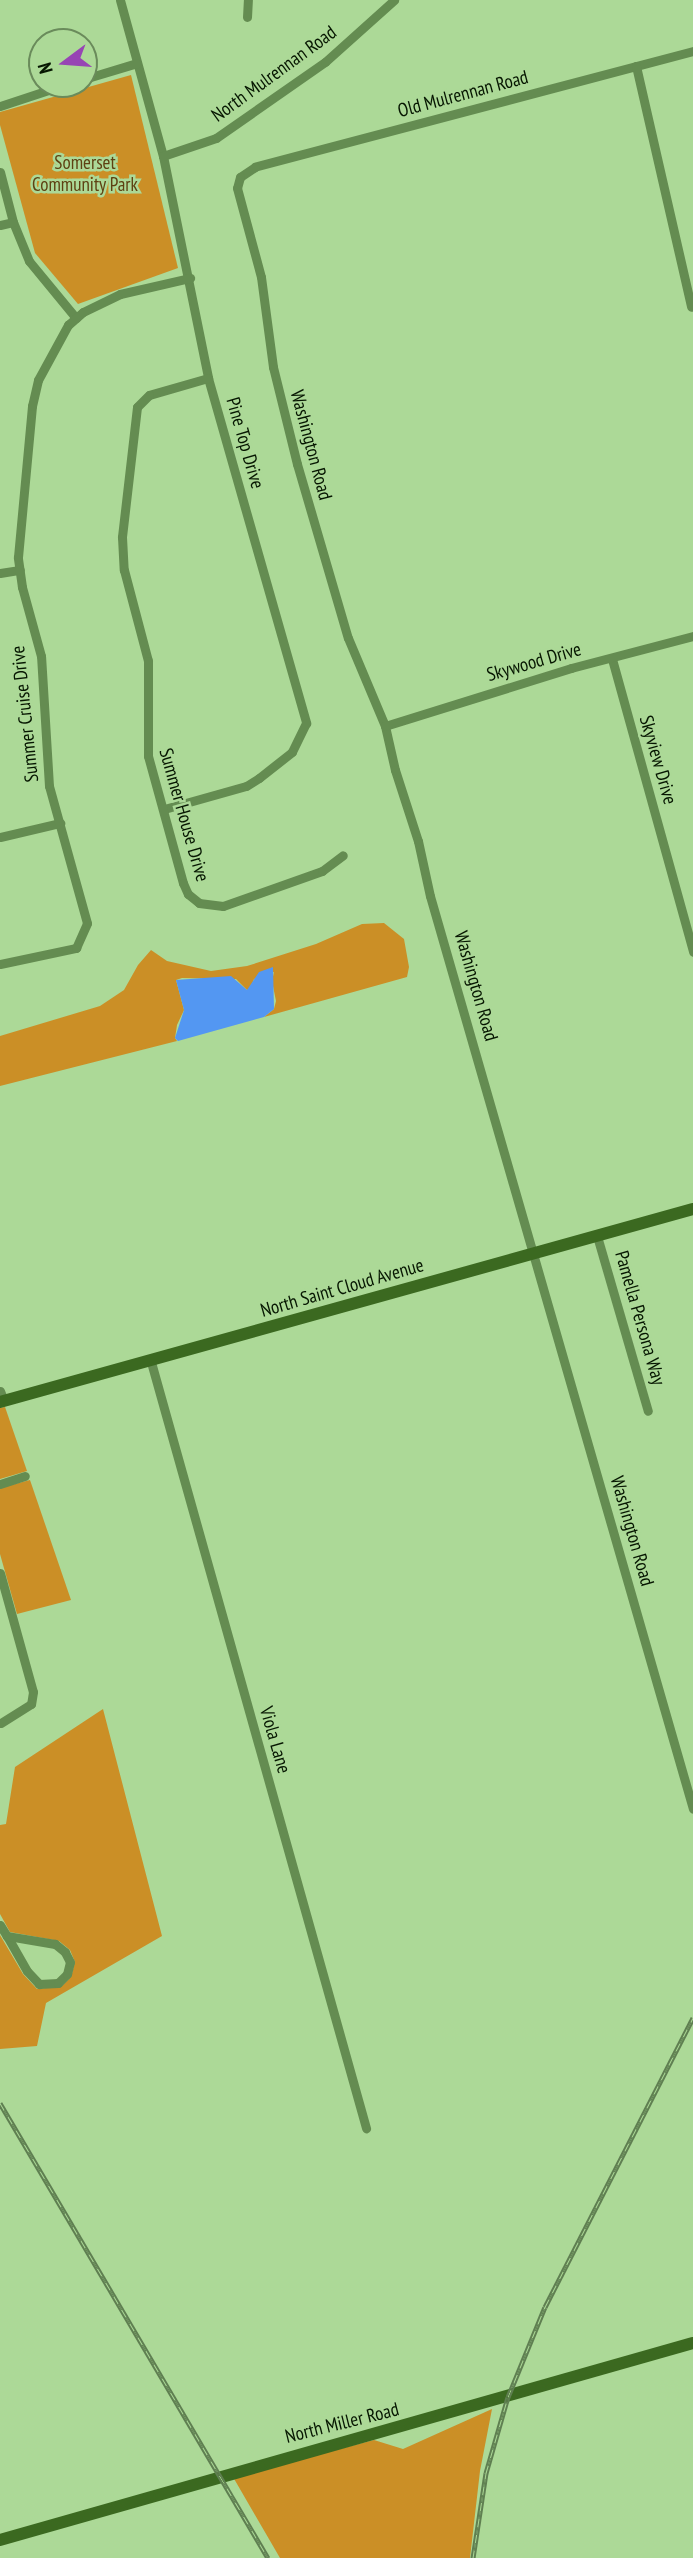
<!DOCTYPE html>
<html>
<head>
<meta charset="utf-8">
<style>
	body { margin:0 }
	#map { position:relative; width:693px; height:2558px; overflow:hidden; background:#acd997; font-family:"PT Sans Narrow",sans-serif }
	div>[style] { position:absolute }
	.green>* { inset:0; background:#cb8f26 }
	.water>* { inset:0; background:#5397f2 }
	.street>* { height:9px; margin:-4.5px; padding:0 4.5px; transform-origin:4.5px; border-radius:4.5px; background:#648c51 }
	.secondary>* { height:12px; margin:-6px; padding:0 6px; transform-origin:6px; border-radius:6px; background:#3b6920 }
	.rail>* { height:5px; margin-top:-2.5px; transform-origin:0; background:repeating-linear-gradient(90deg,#acd997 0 8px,#5f7f51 0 16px); box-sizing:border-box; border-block:2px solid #5f7f51 }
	span { translate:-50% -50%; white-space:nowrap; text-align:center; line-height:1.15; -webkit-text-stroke:5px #acd997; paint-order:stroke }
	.street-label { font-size:19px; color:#061601 }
	.park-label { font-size:19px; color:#5e4112 }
	.north { position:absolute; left:28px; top:28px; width:70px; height:70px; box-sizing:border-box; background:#acd997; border:2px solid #6a8b5b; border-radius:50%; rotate:254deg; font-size:19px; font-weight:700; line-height:28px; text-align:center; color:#061601 }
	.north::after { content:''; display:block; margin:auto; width:24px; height:32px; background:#9745b4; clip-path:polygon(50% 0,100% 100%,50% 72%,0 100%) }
</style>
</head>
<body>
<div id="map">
	<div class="green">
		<div style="clip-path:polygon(131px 75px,178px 268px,78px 304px,35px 253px,0 125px,0 112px)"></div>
		<div style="clip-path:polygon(384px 923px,404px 939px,409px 967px,407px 977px,264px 1017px,274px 1009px,276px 1001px,272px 981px,274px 972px,254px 979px,250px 989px,247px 990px,236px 979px,182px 978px,176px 980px,184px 1010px,177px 1025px,175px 1038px,177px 1041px,0 1086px,0 1036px,100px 1006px,124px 990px,138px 965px,151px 950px,167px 961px,211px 971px,247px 966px,316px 944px,362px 924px)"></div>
		<div style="clip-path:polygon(5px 1407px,27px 1471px,0 1479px,0 1408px)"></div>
		<div style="clip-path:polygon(30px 1480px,71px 1600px,17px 1614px,0 1554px,0 1488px)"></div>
		<div style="clip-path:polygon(103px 1709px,162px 1936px,46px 2003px,37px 2046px,0 2049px,0 1935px,23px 1974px,37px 1989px,62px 1986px,71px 1977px,75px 1962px,70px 1950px,59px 1941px,10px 1932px,0 1914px,0 1825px,6px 1824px,15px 1767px)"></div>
		<div style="clip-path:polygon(492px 2409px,480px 2471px,470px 2558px,280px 2558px,233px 2477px,374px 2440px,403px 2449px)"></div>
	</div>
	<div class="water">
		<div style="clip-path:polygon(273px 967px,274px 1009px,264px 1017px,178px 1041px,175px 1038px,184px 1010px,176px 980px,231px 976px,247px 990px,259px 972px)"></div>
	</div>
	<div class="street">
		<div style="left:120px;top:0;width:162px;rotate:74.6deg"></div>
		<div style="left:163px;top:156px;width:227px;rotate:78.5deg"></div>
		<div style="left:208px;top:378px;width:359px;rotate:74.1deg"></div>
		<div style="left:306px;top:723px;width:32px;rotate:116deg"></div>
		<div style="left:292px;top:752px;width:42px;rotate:141.8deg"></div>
		<div style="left:259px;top:778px;width:15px;rotate:148deg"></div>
		<div style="left:246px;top:786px;width:85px;rotate:164.3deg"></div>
		<div style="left:247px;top:17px;width:17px;rotate:-87deg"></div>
		<div style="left:693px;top:51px;width:453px;rotate:165.2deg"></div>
		<div style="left:255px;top:167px;width:18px;rotate:146deg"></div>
		<div style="left:240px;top:177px;width:11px;rotate:105deg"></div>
		<div style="left:237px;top:188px;width:92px;rotate:74.9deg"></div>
		<div style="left:261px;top:277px;width:91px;rotate:82.4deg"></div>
		<div style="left:273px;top:367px;width:100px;rotate:76.1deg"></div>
		<div style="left:297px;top:464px;width:181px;rotate:73.7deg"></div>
		<div style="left:348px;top:638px;width:95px;rotate:67.2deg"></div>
		<div style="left:385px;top:726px;width:45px;rotate:77.2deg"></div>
		<div style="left:395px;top:770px;width:75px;rotate:72.1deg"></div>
		<div style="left:418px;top:841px;width:56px;rotate:77.7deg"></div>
		<div style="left:430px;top:896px;width:950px;rotate:73.93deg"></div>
		<div style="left:636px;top:66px;width:247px;rotate:77.1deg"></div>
		<div style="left:84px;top:79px;width:55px;rotate:-16.8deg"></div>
		<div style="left:0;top:106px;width:71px;rotate:-18.2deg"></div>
		<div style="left:163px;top:156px;width:56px;rotate:-18.8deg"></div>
		<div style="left:216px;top:138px;width:133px;rotate:-34.9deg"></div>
		<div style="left:325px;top:62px;width:93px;rotate:-41.9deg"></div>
		<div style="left:0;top:172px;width:52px;rotate:75.4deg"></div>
		<div style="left:13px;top:222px;width:42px;rotate:67.7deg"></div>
		<div style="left:29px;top:261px;width:74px;rotate:50.5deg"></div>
		<div style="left:0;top:225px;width:13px;rotate:-13deg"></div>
		<div style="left:208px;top:378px;width:61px;rotate:163.9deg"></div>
		<div style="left:149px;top:395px;width:17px;rotate:135deg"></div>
		<div style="left:137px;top:407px;width:131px;rotate:96.6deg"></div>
		<div style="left:122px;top:537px;width:33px;rotate:87deg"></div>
		<div style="left:124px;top:570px;width:94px;rotate:75.2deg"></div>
		<div style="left:148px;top:661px;width:95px;rotate:90deg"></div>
		<div style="left:148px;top:756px;width:132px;rotate:74.6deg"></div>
		<div style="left:183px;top:883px;width:12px;rotate:66deg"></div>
		<div style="left:188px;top:894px;width:14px;rotate:39deg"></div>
		<div style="left:199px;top:903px;width:24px;rotate:7deg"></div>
		<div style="left:223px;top:906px;width:105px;rotate:-19.5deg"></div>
		<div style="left:322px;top:871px;width:26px;rotate:-37deg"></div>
		<div style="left:0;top:573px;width:20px;rotate:-9deg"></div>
		<div style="left:612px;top:659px;width:304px;rotate:74.5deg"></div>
		<div style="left:385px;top:726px;width:195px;rotate:-17.3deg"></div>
		<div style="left:571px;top:668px;width:126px;rotate:-14.7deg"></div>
		<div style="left:0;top:837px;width:62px;rotate:-13.1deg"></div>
		<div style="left:0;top:964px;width:78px;rotate:-11.9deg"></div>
		<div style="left:76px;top:948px;width:27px;rotate:-66deg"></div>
		<div style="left:87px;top:923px;width:142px;rotate:-105.5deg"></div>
		<div style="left:49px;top:786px;width:130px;rotate:-93.5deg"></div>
		<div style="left:41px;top:656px;width:72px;rotate:-105.4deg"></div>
		<div style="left:22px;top:587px;width:30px;rotate:-98deg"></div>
		<div style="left:18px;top:557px;width:152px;rotate:-84.7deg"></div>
		<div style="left:32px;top:406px;width:27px;rotate:-77deg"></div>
		<div style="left:38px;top:380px;width:63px;rotate:-61.4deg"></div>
		<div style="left:68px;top:325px;width:20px;rotate:-41deg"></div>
		<div style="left:83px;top:312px;width:41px;rotate:-25.9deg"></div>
		<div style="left:120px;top:294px;width:72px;rotate:-12.9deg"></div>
		<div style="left:597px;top:1236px;width:182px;rotate:73.8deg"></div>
		<div style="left:151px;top:1362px;width:796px;rotate:74.32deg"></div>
		<div style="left:0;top:1391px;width:11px;rotate:68deg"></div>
		<div style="left:0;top:1484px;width:26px;rotate:-18deg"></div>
		<div style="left:0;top:1573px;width:123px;rotate:74.5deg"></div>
		<div style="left:33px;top:1692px;width:12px;rotate:99deg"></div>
		<div style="left:31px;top:1704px;width:36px;rotate:148deg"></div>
		<div style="left:0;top:1925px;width:13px;rotate:58deg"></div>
		<div style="left:7px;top:1936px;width:40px;rotate:60.3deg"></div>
		<div style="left:27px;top:1971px;width:18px;rotate:47deg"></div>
		<div style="left:39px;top:1984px;width:19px;rotate:-3deg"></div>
		<div style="left:58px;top:1983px;width:13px;rotate:-45deg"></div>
		<div style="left:67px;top:1974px;width:12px;rotate:-76deg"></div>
		<div style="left:70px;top:1962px;width:11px;rotate:-117deg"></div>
		<div style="left:65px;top:1952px;width:13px;rotate:-141deg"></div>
		<div style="left:55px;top:1944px;width:49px;rotate:-170.5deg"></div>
	</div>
	<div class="secondary">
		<div style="left:0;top:1402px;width:719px;rotate:-15.56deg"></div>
		<div style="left:0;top:2540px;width:720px;rotate:-15.87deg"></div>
	</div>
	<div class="rail">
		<div style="left:0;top:2103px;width:528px;rotate:59.5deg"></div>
		<div style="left:473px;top:2558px;width:86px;rotate:-81.3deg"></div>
		<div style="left:486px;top:2473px;width:79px;rotate:-73.9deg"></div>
		<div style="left:508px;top:2397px;width:97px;rotate:-67.7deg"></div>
		<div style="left:545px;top:2307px;width:325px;rotate:-62.9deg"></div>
	</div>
	<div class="street-label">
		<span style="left:274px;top:74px;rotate:-36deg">North Mulrennan Road</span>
		<span style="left:463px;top:94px;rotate:-15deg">Old Mulrennan Road</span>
		<span style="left:245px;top:443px;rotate:74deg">Pine Top Drive</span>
		<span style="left:311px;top:445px;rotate:75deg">Washington Road</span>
		<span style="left:534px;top:662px;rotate:-16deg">Skywood Drive</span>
		<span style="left:25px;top:714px;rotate:-96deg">Summer Cruise Drive</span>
		<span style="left:658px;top:760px;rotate:74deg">Skyview Drive</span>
		<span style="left:184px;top:815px;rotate:74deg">Summer House Drive</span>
		<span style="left:476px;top:986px;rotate:74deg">Washington Road</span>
		<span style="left:342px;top:1288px;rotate:-16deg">North Saint Cloud Avenue</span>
		<span style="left:640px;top:1318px;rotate:74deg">Pamella Persona Way</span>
		<span style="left:632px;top:1531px;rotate:74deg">Washington Road</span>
		<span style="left:275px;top:1740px;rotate:74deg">Viola Lane</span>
		<span style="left:342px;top:2423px;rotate:-14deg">North Miller Road</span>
	</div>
	<div class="park-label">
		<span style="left:85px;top:174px">Somerset<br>Community Park</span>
	</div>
	<div class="north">N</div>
</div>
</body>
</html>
